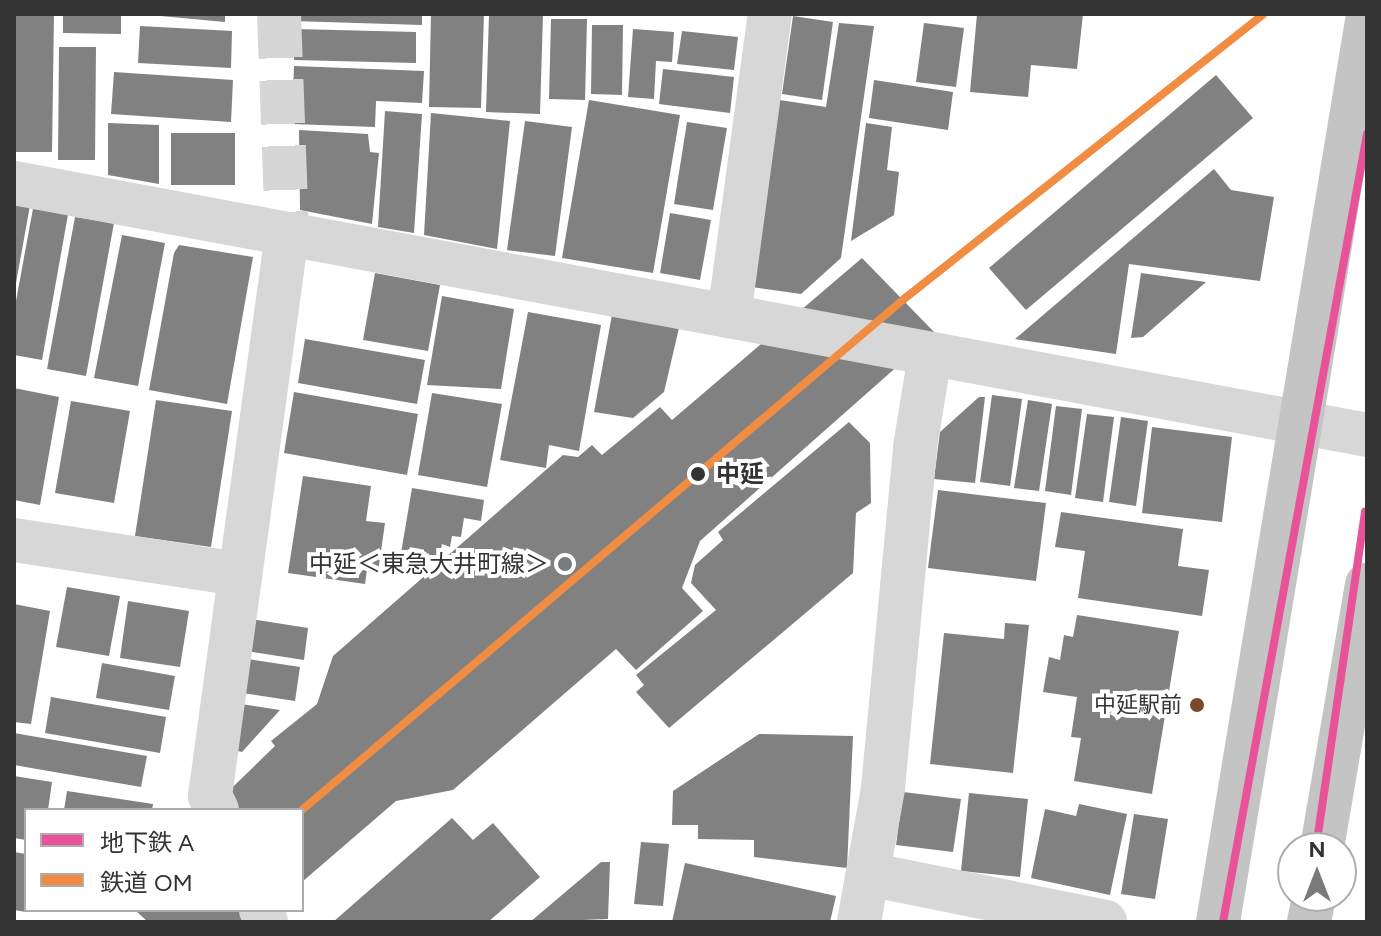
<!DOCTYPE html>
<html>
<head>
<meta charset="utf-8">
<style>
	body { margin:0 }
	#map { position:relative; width:1381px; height:936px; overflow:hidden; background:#fff; font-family:Figtree,"Noto Sans JP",sans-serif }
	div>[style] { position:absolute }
	.building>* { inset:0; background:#818181 }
	.minor-tunnel>* { height:44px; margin-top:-22px; transform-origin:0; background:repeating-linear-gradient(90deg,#d6d6d6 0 44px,transparent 0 66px) }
	.minor>* { height:44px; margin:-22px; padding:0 22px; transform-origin:22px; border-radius:22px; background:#d7d7d7 }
	.highway>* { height:44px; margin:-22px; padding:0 22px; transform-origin:22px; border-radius:22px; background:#c4c4c4 }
	.rail-1>* { height:8px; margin:-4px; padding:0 4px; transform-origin:4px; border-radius:4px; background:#f18c43 }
	.metro-1>* { height:8px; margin:-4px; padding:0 4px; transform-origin:4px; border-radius:4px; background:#e85298 }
	.dots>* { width:22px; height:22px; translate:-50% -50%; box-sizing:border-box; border:4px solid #fff; border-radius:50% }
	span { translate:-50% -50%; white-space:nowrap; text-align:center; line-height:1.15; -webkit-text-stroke:8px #fff; paint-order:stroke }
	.bus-label { font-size:22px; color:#333 }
	.right { translate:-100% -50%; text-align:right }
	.stop-label { font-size:24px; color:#333; font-weight:700 }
	.left { translate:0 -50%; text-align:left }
	.poi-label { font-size:24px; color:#333 }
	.frame { position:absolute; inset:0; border:16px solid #333; pointer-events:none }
	.legend { position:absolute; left:24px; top:808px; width:280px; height:104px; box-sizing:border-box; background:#fff; border:2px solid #adadad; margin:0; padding:10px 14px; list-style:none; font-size:24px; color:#333 }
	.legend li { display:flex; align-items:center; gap:16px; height:40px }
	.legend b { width:40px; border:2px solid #adadad }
	.north { position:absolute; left:1277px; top:832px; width:80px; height:80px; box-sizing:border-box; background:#fff; border:2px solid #adadad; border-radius:50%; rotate:0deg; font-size:22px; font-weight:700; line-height:32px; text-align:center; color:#333 }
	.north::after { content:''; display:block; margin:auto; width:28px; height:36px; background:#7a7a7a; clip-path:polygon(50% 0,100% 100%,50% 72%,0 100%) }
</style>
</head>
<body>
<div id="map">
	<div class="building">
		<div style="clip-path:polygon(16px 14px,54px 14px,52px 152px,14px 152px)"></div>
		<div style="clip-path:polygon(63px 14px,121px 14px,121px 34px,63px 33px)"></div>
		<div style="clip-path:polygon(139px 14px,225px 14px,225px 22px)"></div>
		<div style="clip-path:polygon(293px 14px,422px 14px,422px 25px,292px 21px)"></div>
		<div style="clip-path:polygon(431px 14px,484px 14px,481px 108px,429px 107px)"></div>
		<div style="clip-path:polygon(489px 14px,543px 14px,540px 114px,486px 112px)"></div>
		<div style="clip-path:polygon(977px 14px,1083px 14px,1077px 69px,1031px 65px,1028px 97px,970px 92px)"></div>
		<div style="clip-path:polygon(793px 16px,833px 22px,822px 100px,782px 94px)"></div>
		<div style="clip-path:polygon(551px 19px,587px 19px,585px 100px,549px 99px)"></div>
		<div style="clip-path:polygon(839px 23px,874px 26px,841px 258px,801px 294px,744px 286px,773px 99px,826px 107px)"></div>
		<div style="clip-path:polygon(924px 23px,964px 28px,956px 87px,916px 82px)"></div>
		<div style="clip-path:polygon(592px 25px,623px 25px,622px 95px,591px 94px)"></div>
		<div style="clip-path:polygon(140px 26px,232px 31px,231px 68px,138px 63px)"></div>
		<div style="clip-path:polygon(295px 29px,416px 32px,416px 63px,294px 60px)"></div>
		<div style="clip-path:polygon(633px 29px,674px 32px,672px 62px,656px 61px,654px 99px,628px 97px)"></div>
		<div style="clip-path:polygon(682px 31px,738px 37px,734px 70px,677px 64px)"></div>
		<div style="clip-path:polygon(59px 47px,96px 47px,95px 160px,58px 160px)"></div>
		<div style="clip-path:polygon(294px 66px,424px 71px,422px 103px,376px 101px,375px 127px,292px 124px)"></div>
		<div style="clip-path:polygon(663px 69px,734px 77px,730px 113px,659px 104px)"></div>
		<div style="clip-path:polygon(114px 72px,233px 80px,231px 122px,111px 114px)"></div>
		<div style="clip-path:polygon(1216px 75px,1253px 118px,1026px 310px,989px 268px)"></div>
		<div style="clip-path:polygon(874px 80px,953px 92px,948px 130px,869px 118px)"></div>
		<div style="clip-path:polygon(589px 100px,680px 115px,653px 273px,562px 258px)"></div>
		<div style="clip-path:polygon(385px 111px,422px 114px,414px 233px,378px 227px)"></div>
		<div style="clip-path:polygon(431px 113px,510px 121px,497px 249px,424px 235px)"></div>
		<div style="clip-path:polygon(525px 121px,572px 127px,555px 256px,507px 250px)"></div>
		<div style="clip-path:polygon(687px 122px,727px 128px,713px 210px,674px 204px)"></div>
		<div style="clip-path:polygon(108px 123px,159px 125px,159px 184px,108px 175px)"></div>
		<div style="clip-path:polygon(866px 123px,892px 127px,887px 170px,899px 172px,894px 215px,851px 241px)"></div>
		<div style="clip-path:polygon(299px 130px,368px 134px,370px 152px,379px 153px,372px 224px,300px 210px)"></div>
		<div style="clip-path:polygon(171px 133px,235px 133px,235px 185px,171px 185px)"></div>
		<div style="clip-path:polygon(1214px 169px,1231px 190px,1274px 197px,1260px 281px,1129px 264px,1116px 354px,1015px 339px)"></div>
		<div style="clip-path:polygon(14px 197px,31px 200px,16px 283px,14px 282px)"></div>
		<div style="clip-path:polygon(34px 203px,69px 209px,42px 360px,14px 355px,14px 312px)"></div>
		<div style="clip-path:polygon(670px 213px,711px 220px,700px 280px,660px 273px)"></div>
		<div style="clip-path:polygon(75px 217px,114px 223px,86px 376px,47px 369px)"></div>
		<div style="clip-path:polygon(122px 235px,165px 243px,138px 386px,94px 378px)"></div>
		<div style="clip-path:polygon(179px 245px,253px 257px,227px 404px,149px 390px,174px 253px)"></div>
		<div style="clip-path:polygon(862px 258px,935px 333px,700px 541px,682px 588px,703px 611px,636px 670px,616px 649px,453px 790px,396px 801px,302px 882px,302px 810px,209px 810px,275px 746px,271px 741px,317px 704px,333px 656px,563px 455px,578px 457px,592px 445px,602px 455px,660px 407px,672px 420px)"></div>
		<div style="clip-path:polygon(375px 273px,440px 285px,428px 351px,363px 340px)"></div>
		<div style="clip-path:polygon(1141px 273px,1206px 282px,1143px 337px,1131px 338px)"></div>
		<div style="clip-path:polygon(442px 296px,514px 309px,501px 389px,427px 385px)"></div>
		<div style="clip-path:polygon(528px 312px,601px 325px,579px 451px,549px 445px,546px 468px,500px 460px)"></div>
		<div style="clip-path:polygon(612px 315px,679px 328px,664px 392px,633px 418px,594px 412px)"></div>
		<div style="clip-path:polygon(305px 339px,425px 360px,417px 404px,298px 383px)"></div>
		<div style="clip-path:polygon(14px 388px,59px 397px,40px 505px,14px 500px)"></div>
		<div style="clip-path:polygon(294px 392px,418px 414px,407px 475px,284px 453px)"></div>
		<div style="clip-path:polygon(432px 393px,502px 404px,487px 487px,418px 475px)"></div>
		<div style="clip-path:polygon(992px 395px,1022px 399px,1010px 486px,980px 482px)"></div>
		<div style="clip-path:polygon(979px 397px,985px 397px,975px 483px,934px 479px,940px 432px)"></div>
		<div style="clip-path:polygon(156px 400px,232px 411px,211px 547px,135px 536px)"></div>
		<div style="clip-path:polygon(1028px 400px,1052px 404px,1039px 491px,1014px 488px)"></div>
		<div style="clip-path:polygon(71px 401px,130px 411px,114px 503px,55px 493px)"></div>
		<div style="clip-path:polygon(1056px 406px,1082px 409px,1071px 495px,1045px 491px)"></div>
		<div style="clip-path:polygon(1087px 414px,1114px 417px,1103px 502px,1075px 498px)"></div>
		<div style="clip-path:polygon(1121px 417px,1148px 421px,1136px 506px,1109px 502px)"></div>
		<div style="clip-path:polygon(849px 422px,870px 443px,871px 503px,856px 513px,853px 573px,669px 728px,636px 692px,644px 685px,636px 675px,716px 610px,691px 583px,695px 565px,723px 540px,718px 532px)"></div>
		<div style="clip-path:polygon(1152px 427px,1232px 437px,1222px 522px,1142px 513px)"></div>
		<div style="clip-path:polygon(303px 476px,371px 486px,366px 521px,385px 523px,378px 572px,367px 570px,365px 584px,288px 573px)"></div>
		<div style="clip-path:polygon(412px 488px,484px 500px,481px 521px,464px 518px,461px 537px,452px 536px,450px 547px,442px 544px,439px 558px,429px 555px,428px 566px,400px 559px)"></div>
		<div style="clip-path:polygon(938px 490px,1046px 503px,1036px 581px,928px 568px)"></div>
		<div style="clip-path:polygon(1061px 512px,1183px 529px,1178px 566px,1209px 570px,1202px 616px,1078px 598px,1085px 551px,1055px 547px)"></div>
		<div style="clip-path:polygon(67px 587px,120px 596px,109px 656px,56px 647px)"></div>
		<div style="clip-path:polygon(128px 601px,189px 611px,180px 667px,120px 658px)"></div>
		<div style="clip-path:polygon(14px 604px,50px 611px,31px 724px,14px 722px)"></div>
		<div style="clip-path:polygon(1077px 615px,1179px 631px,1152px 794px,1074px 781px,1081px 738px,1071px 737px,1077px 697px,1043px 692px,1049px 657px,1060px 660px,1064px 635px,1073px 637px)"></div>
		<div style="clip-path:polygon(251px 619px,308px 628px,304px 660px,246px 651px)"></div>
		<div style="clip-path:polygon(1005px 623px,1029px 625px,1013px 773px,930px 764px,944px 633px,1004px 639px)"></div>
		<div style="clip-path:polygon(247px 659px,300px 667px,295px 701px,242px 693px)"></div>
		<div style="clip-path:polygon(102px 663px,175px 676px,169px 710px,96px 698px)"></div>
		<div style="clip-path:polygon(51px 697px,166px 717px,160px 753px,45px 733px)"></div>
		<div style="clip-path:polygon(241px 704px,280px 710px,242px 752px,233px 750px)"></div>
		<div style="clip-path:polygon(14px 733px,147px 756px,141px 787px,14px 765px)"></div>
		<div style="clip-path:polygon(759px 734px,853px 736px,847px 868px,754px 857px,754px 840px,698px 839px,698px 825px,672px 825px,673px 791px)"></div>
		<div style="clip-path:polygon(14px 776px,52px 782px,48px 810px,26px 810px,26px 840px,14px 838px)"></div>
		<div style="clip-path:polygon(67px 791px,153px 804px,152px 810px,64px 810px)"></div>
		<div style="clip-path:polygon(903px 792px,961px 799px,953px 852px,896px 845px)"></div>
		<div style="clip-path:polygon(969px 793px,1028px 799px,1020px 877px,961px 871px)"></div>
		<div style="clip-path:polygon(1079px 804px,1127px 814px,1110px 895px,1031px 878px,1045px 809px,1076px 816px)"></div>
		<div style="clip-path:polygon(1134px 814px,1168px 819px,1155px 899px,1121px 894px)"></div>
		<div style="clip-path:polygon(452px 818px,473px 840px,493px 823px,540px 877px,488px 922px,333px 922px)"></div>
		<div style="clip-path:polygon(641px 842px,669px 844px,663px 906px,634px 904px)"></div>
		<div style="clip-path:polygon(14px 852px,26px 854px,26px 912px,14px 910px)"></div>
		<div style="clip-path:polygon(601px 862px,610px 862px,608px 919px,530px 922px)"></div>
		<div style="clip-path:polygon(685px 863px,836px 896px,830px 922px,672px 922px)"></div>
		<div style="clip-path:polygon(135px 910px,269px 910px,255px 922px,148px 922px)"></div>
	</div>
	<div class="minor-tunnel">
		<div style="left:279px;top:14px;width:220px;rotate:87.9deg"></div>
	</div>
	<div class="minor">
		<div style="left:14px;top:183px;width:1376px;rotate:10.55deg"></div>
		<div style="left:729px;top:316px;width:305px;rotate:-82.3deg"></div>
		<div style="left:14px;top:540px;width:227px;rotate:8.6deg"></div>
		<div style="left:217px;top:810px;width:16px;rotate:-117deg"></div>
		<div style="left:210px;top:796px;width:567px;rotate:-82.2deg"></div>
		<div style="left:868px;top:874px;width:242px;rotate:11.4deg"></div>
		<div style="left:261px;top:910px;width:13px;rotate:67deg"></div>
		<div style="left:859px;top:922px;width:136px;rotate:-79.8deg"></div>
		<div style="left:883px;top:788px;width:342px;rotate:-84.6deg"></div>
		<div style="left:915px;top:447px;width:93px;rotate:-80.7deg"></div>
	</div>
	<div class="highway">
		<div style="left:1322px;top:848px;width:267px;rotate:-80.3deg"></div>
		<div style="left:1218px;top:922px;width:913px;rotate:-80.61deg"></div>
		<div style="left:1309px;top:922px;width:26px;rotate:-79deg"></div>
	</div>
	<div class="rail-1">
		<div style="left:302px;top:810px;width:790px;rotate:-40.33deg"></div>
		<div style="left:904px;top:299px;width:458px;rotate:-38.4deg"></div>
	</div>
	<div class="metro-1">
		<div style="left:1316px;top:848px;width:340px;rotate:-81.7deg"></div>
		<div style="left:1223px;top:922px;width:801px;rotate:-79.64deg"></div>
	</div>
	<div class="dots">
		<div style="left:698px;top:474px;background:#333"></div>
		<div style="left:565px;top:564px;background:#7a7a7a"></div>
		<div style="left:1197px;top:705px;background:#7a4b2a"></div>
	</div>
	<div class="bus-label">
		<span class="right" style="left:1182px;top:705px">中延駅前</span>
	</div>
	<div class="stop-label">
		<span class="left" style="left:716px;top:474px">中延</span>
	</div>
	<div class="poi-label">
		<span class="right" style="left:549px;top:564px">中延＜東急大井町線＞</span>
	</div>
	<div class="frame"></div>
	<ul class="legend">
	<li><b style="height:10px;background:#e85298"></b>地下鉄 A</li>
	<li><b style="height:10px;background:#f18c43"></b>鉄道 OM</li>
	</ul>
	<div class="north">N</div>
</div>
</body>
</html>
